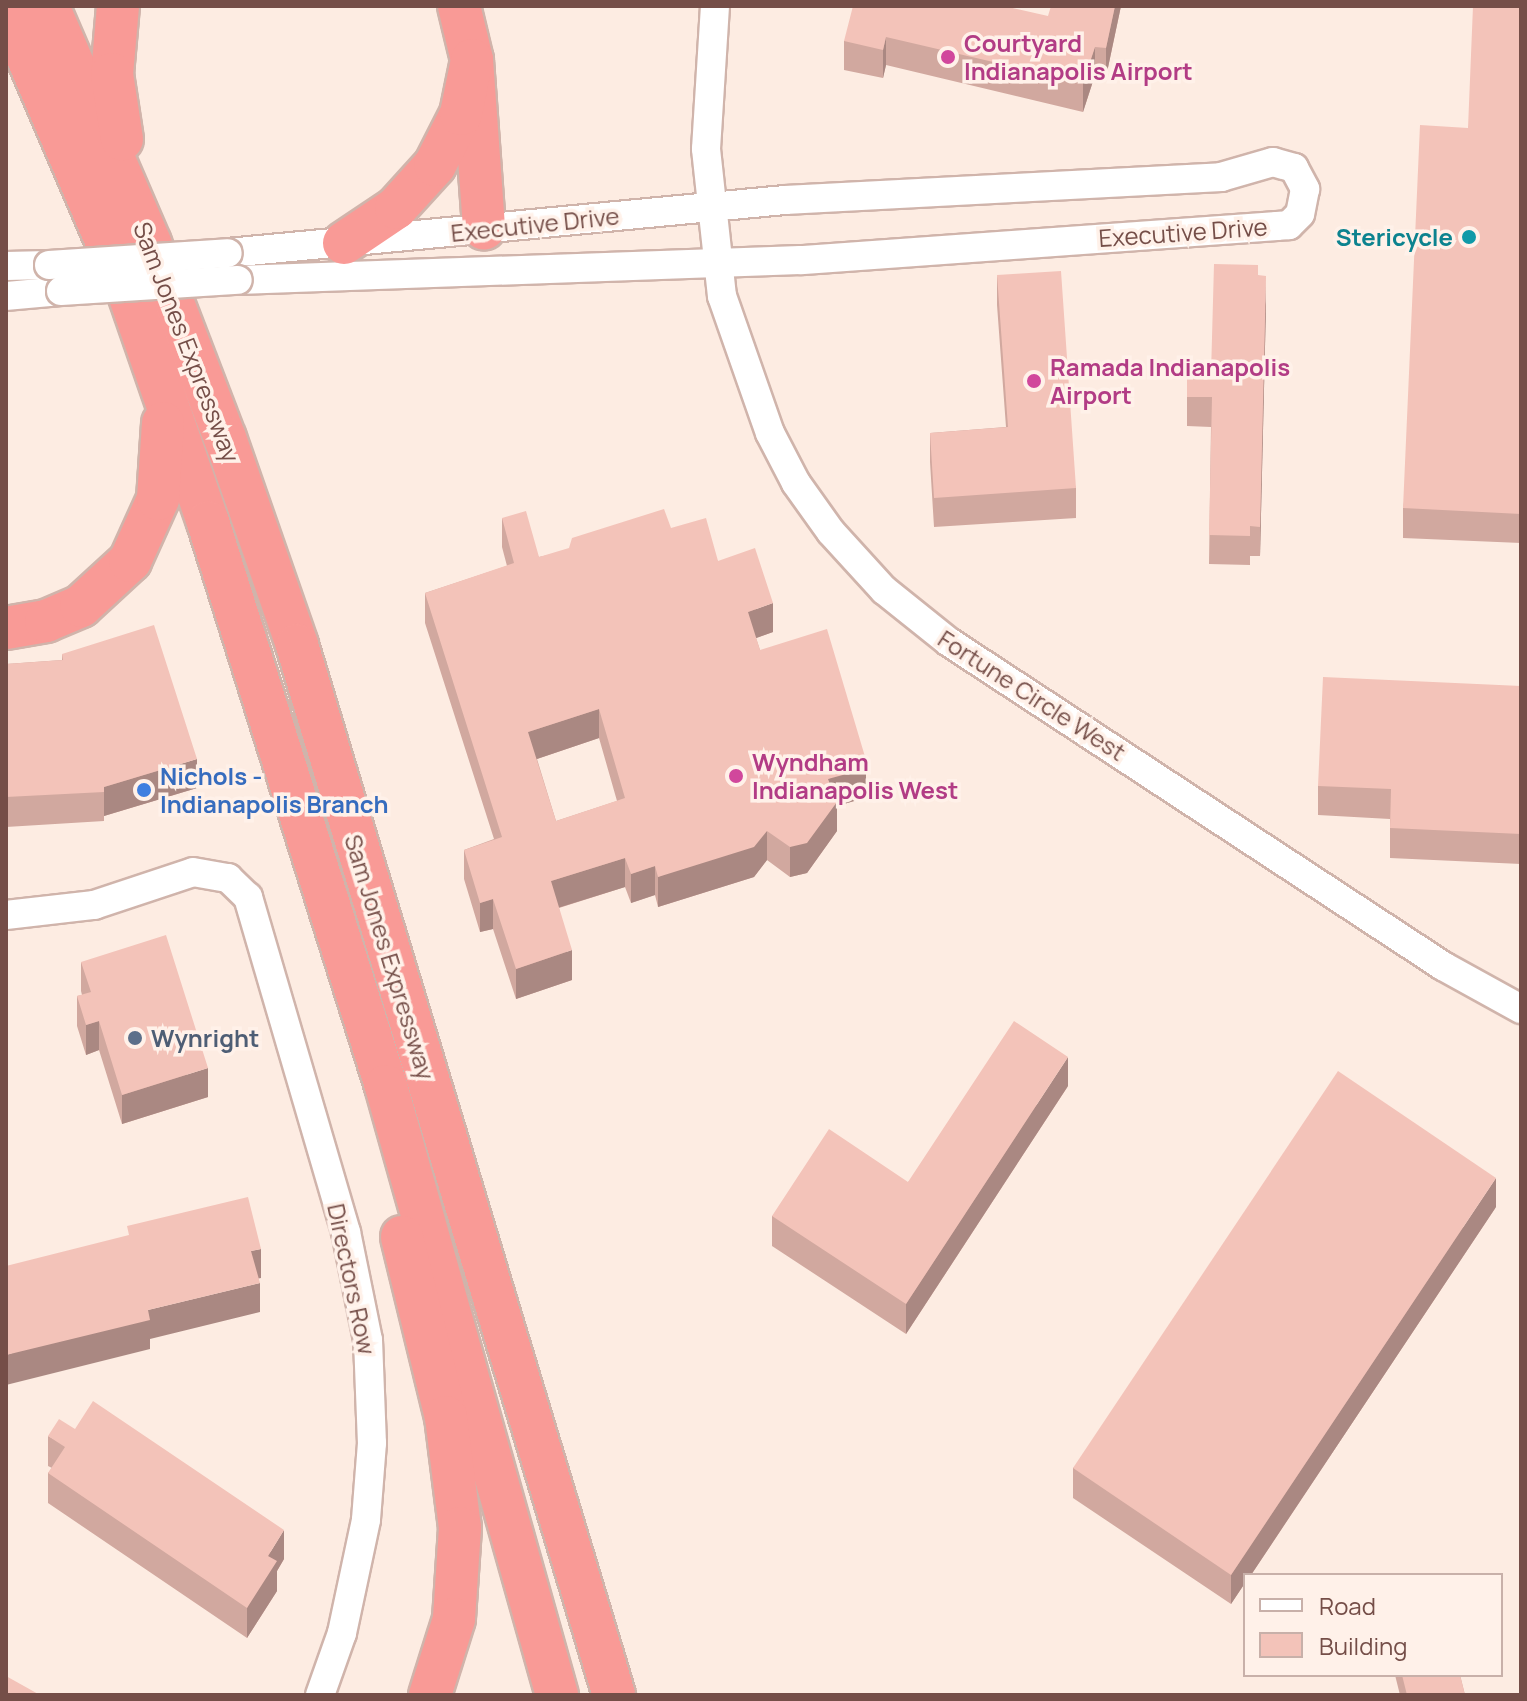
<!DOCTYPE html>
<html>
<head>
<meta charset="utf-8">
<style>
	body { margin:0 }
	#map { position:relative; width:1527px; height:1701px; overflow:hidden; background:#fdece2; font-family:Manrope,sans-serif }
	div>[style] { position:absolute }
	.roads { filter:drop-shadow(2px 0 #d0b4ab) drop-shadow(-2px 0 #d0b4ab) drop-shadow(0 2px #d0b4ab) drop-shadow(0 -2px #d0b4ab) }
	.minor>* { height:28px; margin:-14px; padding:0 14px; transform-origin:14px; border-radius:14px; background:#fff }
	.highway>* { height:42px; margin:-21px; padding:0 21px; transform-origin:21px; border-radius:21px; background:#f99a96 }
	.bridges { filter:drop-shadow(2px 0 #d0b4ab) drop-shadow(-2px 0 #d0b4ab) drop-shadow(0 2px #d0b4ab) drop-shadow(0 -2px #d0b4ab) }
	.minor-bridge>* { height:28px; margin:-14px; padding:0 14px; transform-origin:14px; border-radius:14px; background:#fff }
	.wall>* { inset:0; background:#d1a89f }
	.shaded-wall>* { inset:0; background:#aa8882 }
	.building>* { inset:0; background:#f3c3b9 }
	.dots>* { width:22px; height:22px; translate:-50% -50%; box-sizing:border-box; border:4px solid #fff1e9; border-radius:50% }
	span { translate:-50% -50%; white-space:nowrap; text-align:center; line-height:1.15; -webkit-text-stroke:7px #fff1e9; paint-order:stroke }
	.hotel-label { font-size:24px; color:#b23c85; font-weight:700 }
	.left { translate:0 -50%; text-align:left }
	.street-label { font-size:24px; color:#754e48 }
	.culture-label { font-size:24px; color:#0d838f; font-weight:700 }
	.right { translate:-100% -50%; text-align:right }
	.shop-label { font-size:24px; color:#366cbe; font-weight:700 }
	.service-label { font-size:24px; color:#4e5e75; font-weight:700 }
	.frame { position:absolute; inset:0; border:8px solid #754e48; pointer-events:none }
	.legend { position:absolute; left:1243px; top:1573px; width:260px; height:104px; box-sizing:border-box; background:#fff1e9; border:2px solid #c8b0a9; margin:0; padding:10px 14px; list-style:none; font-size:24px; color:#754e48 }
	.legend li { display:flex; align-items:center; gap:16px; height:40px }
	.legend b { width:40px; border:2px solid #c8b0a9 }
</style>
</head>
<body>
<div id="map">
	<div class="roads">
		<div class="minor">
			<div style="left:715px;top:6px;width:143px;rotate:93.6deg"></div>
			<div style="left:706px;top:149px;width:148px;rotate:83.8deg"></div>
			<div style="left:722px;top:296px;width:145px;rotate:70.7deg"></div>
			<div style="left:770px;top:433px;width:56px;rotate:62.5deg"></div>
			<div style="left:796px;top:483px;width:60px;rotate:54.5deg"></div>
			<div style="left:831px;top:532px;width:79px;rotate:47.6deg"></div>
			<div style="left:884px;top:590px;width:83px;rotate:38.7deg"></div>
			<div style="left:949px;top:642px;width:591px;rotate:33.26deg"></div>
			<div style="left:1443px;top:966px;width:89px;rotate:28.9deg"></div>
			<div style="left:228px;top:253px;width:560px;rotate:-5.44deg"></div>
			<div style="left:785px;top:200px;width:437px;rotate:-3deg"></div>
			<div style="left:1221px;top:177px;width:54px;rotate:-16.1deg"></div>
			<div style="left:1273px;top:162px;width:22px;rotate:16deg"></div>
			<div style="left:1294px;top:168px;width:24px;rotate:62deg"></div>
			<div style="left:1305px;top:189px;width:25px;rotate:101deg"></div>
			<div style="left:1300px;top:214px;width:16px;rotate:135deg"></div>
			<div style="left:1289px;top:225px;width:12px;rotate:175deg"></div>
			<div style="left:1277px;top:226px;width:478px;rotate:175.9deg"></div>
			<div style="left:800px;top:260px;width:562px;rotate:177.96deg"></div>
			<div style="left:6px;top:266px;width:43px;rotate:-1.3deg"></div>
			<div style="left:6px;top:296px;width:55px;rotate:-5.2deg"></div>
			<div style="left:6px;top:915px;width:89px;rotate:-6.5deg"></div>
			<div style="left:94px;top:905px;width:104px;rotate:-18.4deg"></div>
			<div style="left:193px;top:872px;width:36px;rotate:10deg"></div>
			<div style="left:228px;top:878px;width:28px;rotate:44deg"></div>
			<div style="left:248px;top:897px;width:349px;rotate:73.7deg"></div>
			<div style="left:346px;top:1232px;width:110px;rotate:78.5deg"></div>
			<div style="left:368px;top:1340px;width:103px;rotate:87.8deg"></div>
			<div style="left:372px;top:1443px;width:77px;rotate:94.5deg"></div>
			<div style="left:366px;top:1520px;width:116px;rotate:102deg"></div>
			<div style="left:342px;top:1633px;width:66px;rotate:109.5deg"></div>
		</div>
		<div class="highway">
			<div style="left:48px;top:6px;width:258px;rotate:66.7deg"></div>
			<div style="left:150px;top:243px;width:209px;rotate:69deg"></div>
			<div style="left:225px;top:438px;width:219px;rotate:70.8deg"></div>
			<div style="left:297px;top:645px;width:1097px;rotate:73.2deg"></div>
			<div style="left:118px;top:6px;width:68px;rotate:95deg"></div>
			<div style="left:112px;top:74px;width:66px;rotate:81.3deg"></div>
			<div style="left:459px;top:6px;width:56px;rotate:76.5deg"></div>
			<div style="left:472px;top:60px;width:169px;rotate:85.9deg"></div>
			<div style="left:6px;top:7px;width:312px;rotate:66.8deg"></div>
			<div style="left:129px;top:294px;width:241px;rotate:70.9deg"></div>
			<div style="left:208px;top:522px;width:591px;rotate:72.48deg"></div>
			<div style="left:386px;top:1086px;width:633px;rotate:74.32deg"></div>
			<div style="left:344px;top:243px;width:63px;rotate:-33.9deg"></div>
			<div style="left:396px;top:208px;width:58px;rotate:-47.8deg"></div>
			<div style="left:435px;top:165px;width:57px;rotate:-63deg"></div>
			<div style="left:461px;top:114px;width:55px;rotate:-78.5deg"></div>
			<div style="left:6px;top:628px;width:41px;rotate:-9.9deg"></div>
			<div style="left:46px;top:621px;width:38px;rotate:-23deg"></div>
			<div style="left:81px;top:606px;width:67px;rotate:-42.6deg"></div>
			<div style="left:130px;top:561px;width:68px;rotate:-65.7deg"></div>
			<div style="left:158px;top:499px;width:76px;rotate:-86.2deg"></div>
			<div style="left:402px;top:1237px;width:185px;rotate:76.3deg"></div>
			<div style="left:446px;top:1417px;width:112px;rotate:82.8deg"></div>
			<div style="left:460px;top:1528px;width:91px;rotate:93.8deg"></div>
			<div style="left:454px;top:1619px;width:80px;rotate:107.5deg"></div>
		</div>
	</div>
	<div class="bridges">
		<div class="minor-bridge">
			<div style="left:49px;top:265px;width:179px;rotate:-3.8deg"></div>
			<div style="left:61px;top:291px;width:177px;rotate:-3.6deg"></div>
		</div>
	</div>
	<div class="wall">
		<div style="clip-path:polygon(1121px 6px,1106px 77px,1095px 75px,1083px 112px,886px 65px,883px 78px,844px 70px,844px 41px,1048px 16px)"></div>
		<div style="clip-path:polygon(1521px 6px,1521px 543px,1403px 538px,1403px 508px,1468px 128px)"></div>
		<div style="clip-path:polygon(997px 275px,1076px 488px,1076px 518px,934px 527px,930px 462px,930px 433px,1006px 427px,997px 305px)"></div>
		<div style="clip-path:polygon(1258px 275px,1266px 305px,1260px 556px,1250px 556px,1250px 565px,1209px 564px,1211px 427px,1187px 426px,1187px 397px,1211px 374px)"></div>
		<div style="clip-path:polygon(evenodd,502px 518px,539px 557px,671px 528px,718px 561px,773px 632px,756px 638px,760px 650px,866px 790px,861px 799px,837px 806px,837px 831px,807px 873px,790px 877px,767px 860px,754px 877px,658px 907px,655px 895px,631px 903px,625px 887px,559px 908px,572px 980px,516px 999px,493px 929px,480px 932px,464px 879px,464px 850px,494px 839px,425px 623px,425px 593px,507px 566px,502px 547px,502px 518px,599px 738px,617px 801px,556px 821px,537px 759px,599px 738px)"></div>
		<div style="clip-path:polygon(62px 654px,197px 788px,104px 816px,104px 821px,6px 827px,6px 664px,62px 660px)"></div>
		<div style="clip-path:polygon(1521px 686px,1521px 864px,1390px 858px,1390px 819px,1318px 815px,1318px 786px)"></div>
		<div style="clip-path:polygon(81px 962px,208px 1097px,122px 1124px,99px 1050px,86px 1055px,77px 1026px,77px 996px,82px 995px,81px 991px)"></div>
		<div style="clip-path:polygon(1068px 1086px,906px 1334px,772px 1246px,772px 1216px,908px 1182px)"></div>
		<div style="clip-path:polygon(1496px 1207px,1251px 1575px,1245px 1575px,1245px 1583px,1231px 1604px,1073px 1498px,1073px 1468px)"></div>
		<div style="clip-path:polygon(48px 1436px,284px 1559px,277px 1571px,277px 1591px,247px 1638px,48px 1503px,48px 1473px,52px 1468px,48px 1466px)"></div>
		<div style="clip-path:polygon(1395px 1675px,1460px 1675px,1465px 1695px,1400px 1695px)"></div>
	</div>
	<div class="shaded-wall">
		<div style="clip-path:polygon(1115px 6px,1121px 6px,1106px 77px,1106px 48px)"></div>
		<div style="clip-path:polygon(886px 37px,886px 65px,883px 78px,883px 50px)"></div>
		<div style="clip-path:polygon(1095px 47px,1095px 75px,1083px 112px,1083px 83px)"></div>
		<div style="clip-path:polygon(1266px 276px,1266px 305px,1260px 556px,1260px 527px)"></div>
		<div style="clip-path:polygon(773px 603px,773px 632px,748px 641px,748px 612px)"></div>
		<div style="clip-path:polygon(599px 709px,599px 738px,528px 762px,528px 732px)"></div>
		<div style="clip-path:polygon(197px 759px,197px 788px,104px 816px,104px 787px)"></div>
		<div style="clip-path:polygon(866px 760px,866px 790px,861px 799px,837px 806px,837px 831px,807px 873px,790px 877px,790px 847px,828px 779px)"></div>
		<div style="clip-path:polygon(767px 831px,767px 860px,754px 877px,658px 907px,658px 877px)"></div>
		<div style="clip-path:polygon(625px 858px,625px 887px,551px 910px,551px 881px)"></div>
		<div style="clip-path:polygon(655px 866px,655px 895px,631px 903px,631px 874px)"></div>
		<div style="clip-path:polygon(493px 899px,493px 929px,480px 932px,480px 903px)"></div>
		<div style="clip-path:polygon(572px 950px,572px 980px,516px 999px,516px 969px)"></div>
		<div style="clip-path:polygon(99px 1021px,99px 1050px,86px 1055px,86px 1025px)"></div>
		<div style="clip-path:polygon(1068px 1057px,1068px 1086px,906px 1334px,906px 1304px)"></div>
		<div style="clip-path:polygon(208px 1068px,208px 1097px,122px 1124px,122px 1095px)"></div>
		<div style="clip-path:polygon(1496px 1178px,1496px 1207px,1251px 1575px,1245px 1575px,1245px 1583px,1231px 1604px,1231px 1575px)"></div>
		<div style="clip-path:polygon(261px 1249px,261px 1278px,251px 1280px,251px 1251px)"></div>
		<div style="clip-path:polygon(260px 1283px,260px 1312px,150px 1339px,150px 1349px,6px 1385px,6px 1355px,148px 1310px)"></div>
		<div style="clip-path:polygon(284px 1530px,284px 1559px,277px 1571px,277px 1591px,247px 1638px,247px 1608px,268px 1556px)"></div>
	</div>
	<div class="building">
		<div style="clip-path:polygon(853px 6px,1004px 6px,1048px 16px,1051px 6px,1115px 6px,1106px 48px,1095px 47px,1083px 83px,886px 37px,883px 50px,844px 41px)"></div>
		<div style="clip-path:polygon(1473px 6px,1521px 6px,1521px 514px,1403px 508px,1420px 125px,1468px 128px)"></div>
		<div style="clip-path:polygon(1214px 264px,1258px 265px,1258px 275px,1266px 276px,1260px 527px,1250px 526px,1250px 536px,1209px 535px,1212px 397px,1187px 397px,1187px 373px,1211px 374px)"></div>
		<div style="clip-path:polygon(1061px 271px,1076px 488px,934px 498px,930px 433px,1008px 427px,997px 275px)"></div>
		<div style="clip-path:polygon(evenodd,664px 509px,671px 528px,706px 518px,718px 561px,755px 548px,773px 603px,748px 612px,760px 650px,827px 629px,866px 760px,861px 770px,828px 779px,837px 802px,807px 843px,790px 847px,767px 831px,754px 847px,658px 877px,655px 866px,631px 874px,625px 858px,551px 881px,572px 950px,516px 969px,493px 899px,480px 903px,464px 850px,502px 837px,425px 593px,514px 563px,502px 518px,526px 511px,539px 557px,569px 548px,572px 538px,664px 509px,599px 709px,625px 798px,556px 821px,528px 732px,599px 709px)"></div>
		<div style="clip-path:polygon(154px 625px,197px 759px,104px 787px,104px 792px,6px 797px,6px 664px,63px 660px,62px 654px)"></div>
		<div style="clip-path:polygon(1323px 677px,1521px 686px,1521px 834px,1390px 828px,1391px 789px,1318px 786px)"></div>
		<div style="clip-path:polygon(166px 935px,208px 1068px,122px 1095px,99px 1021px,86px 1025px,77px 996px,91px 992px,81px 962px)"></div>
		<div style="clip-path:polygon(1014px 1021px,1068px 1057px,906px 1304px,772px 1216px,829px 1129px,908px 1182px)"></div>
		<div style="clip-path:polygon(1338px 1071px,1496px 1178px,1231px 1575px,1073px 1468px)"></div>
		<div style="clip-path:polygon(248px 1197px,261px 1249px,251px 1251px,260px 1283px,148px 1310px,150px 1320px,6px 1355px,6px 1266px,129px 1235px,127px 1226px)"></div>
		<div style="clip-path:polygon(93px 1401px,284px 1530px,268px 1556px,277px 1561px,247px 1608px,48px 1473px,65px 1447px,48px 1436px,59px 1419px,75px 1429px)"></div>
		<div style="clip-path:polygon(1402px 1675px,1460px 1675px,1465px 1695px,1407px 1695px)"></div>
		<div style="clip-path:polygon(6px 1676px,40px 1695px,6px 1695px)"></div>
	</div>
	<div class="dots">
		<div style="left:948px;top:57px;background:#d1479c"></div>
		<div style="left:1469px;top:237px;background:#0f9aa8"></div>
		<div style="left:1034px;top:381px;background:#d1479c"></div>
		<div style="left:736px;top:776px;background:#d1479c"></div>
		<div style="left:144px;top:790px;background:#3f7fe0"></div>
		<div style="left:135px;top:1038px;background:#5c6f8a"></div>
	</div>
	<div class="hotel-label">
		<span class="left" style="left:964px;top:57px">Courtyard<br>Indianapolis Airport</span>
		<span class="left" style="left:1050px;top:381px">Ramada Indianapolis<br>Airport</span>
		<span class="left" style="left:752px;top:776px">Wyndham<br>Indianapolis West</span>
	</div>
	<div class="street-label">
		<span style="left:535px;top:224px;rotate:-6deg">Executive Drive</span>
		<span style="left:1183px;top:232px;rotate:-4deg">Executive Drive</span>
		<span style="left:187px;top:342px;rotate:69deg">Sam Jones Expressway</span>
		<span style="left:1032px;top:695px;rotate:33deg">Fortune Circle West</span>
		<span style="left:390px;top:957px;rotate:73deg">Sam Jones Expressway</span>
		<span style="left:352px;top:1279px;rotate:78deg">Directors Row</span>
	</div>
	<div class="culture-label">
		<span class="right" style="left:1453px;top:237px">Stericycle</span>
	</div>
	<div class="shop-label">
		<span class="left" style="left:160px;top:790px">Nichols -<br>Indianapolis Branch</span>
	</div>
	<div class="service-label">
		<span class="left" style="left:151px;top:1038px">Wynright</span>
	</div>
	<div class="frame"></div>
	<ul class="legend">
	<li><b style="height:10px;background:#fff"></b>Road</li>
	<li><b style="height:22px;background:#f3c3b9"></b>Building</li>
	</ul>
</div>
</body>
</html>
